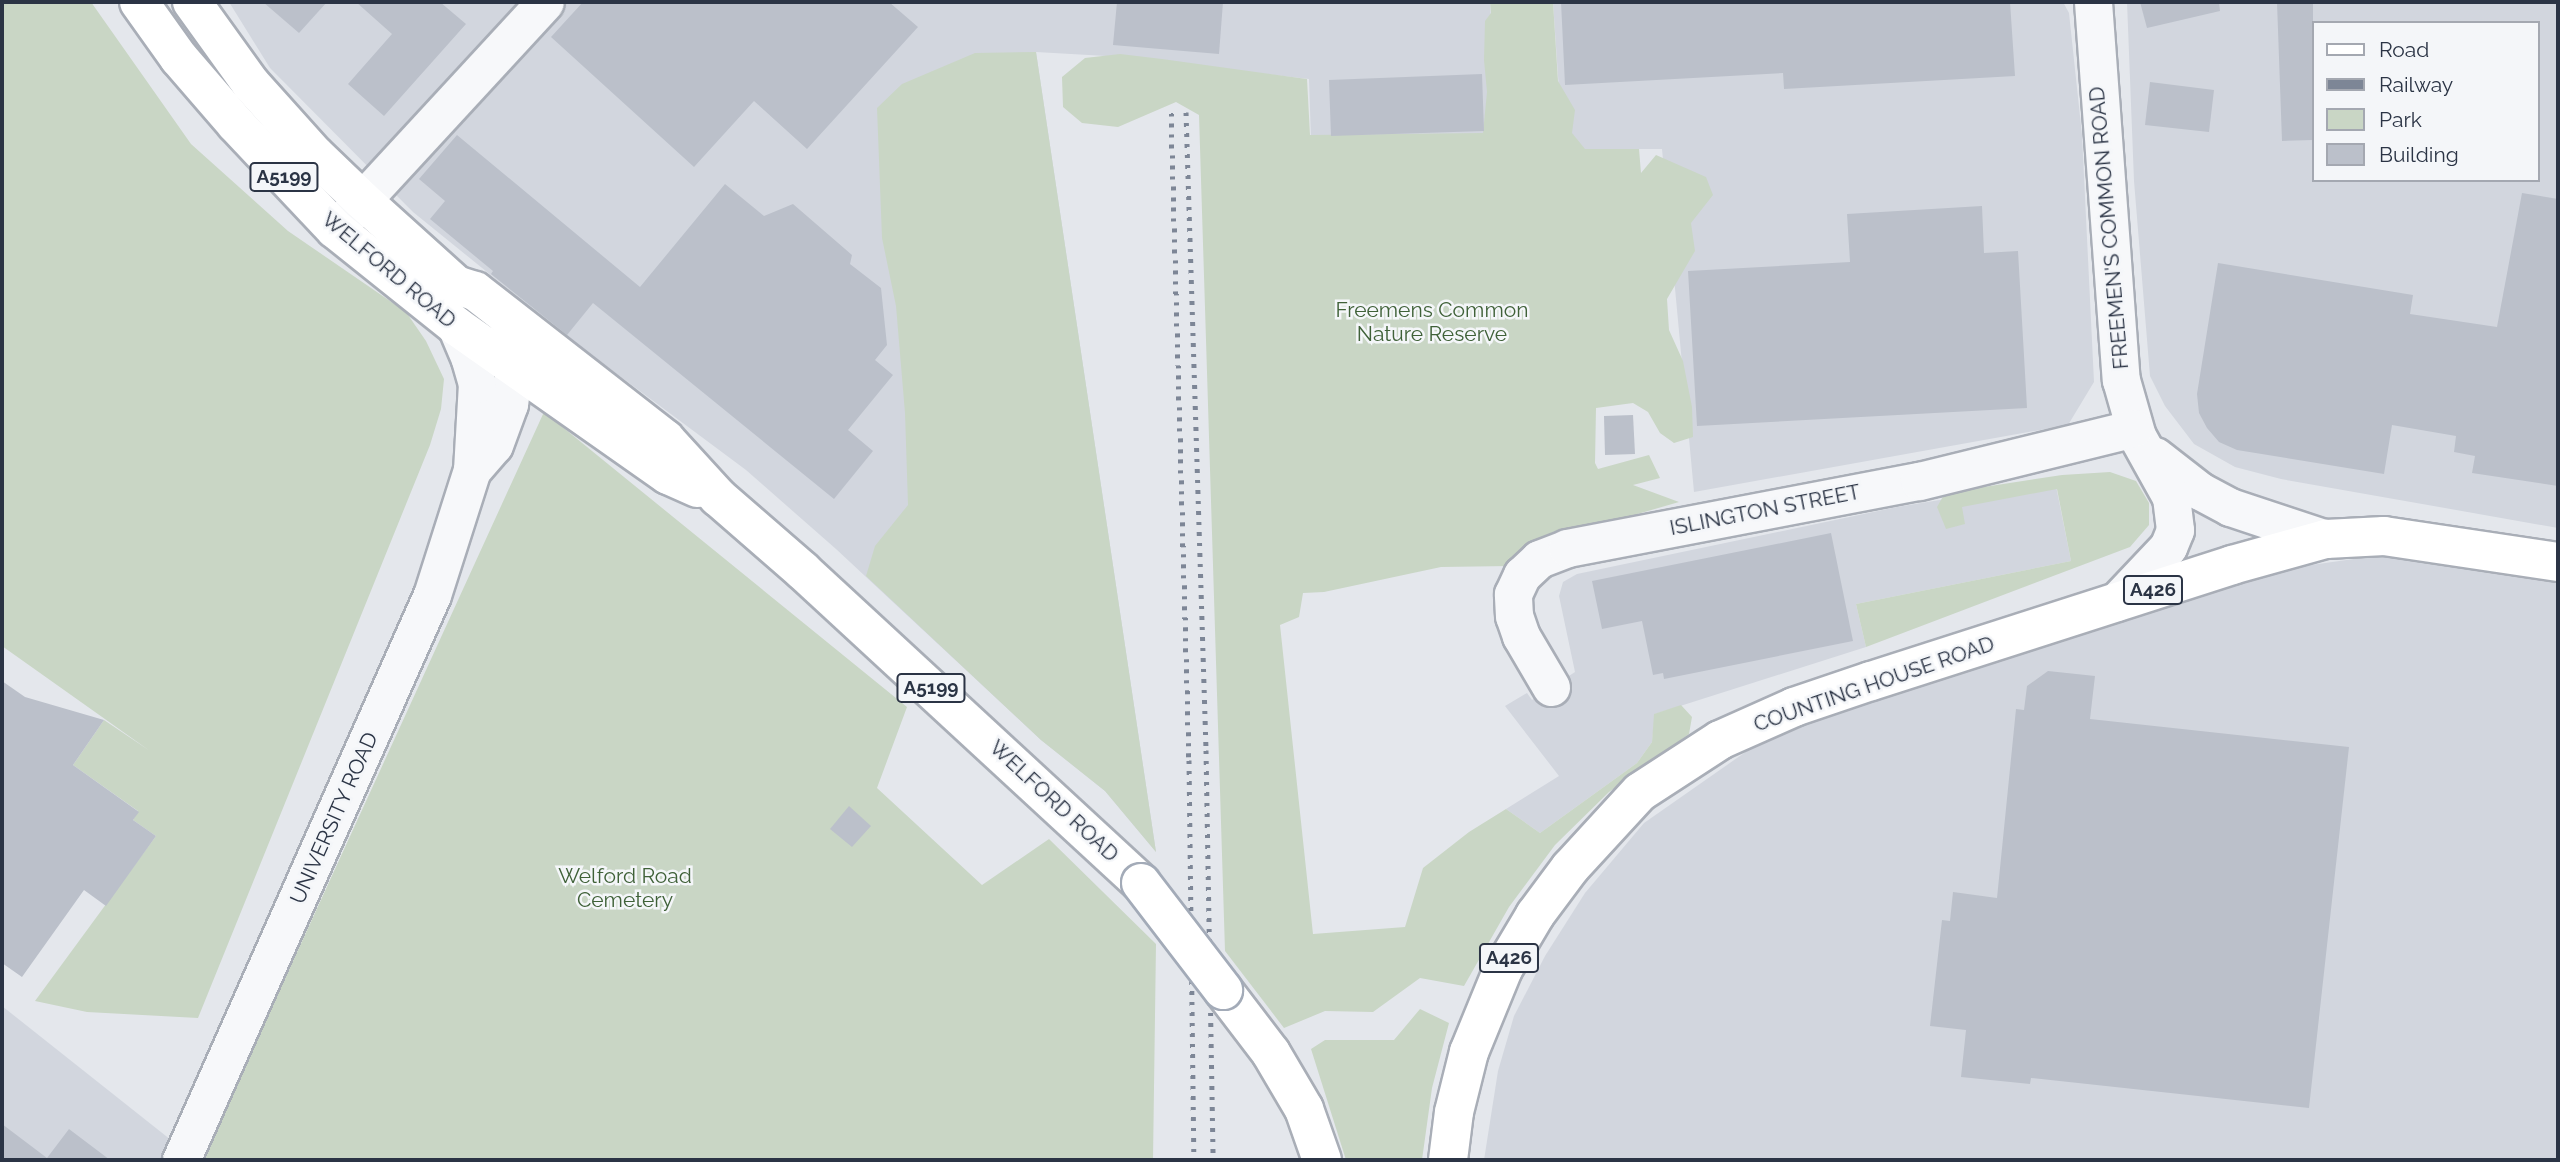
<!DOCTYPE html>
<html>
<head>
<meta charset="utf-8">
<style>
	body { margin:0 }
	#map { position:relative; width:2560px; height:1162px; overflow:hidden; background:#e4e7ec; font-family:Raleway,sans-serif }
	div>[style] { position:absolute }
	.built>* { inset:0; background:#d2d6de }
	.green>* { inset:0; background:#c9d6c5 }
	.building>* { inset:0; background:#bbc0ca }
	.roads { filter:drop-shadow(2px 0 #a9aeb7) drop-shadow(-2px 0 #a9aeb7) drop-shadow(0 2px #a9aeb7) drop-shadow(0 -2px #a9aeb7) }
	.minor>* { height:37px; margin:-18.5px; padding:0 18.5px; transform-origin:18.5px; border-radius:18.5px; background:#f7f8fa }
	.major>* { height:38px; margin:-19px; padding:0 19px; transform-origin:19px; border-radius:19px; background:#fff }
	.rail>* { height:5px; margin-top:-2.5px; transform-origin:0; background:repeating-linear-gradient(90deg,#7d8696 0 3.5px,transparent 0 10.5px) }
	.bridges { filter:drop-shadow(2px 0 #a3abb8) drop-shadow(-2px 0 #a3abb8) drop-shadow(0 2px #a3abb8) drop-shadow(0 -2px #a3abb8) }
	.major-bridge>* { height:38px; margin:-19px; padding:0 19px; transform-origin:19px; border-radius:19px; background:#fff }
	span { translate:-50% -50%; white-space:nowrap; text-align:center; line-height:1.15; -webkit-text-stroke:5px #f4f6f9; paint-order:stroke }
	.shield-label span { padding:2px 5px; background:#f4f6f9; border:2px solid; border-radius:5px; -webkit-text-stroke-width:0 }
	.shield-label { font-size:19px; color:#2b3445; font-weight:700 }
	.street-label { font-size:21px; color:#2b3445 }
	.park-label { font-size:21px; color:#3f6138 }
	.frame { position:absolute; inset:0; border:4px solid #2b3445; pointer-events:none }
	.legend { position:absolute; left:2312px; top:21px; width:228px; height:161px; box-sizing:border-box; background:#f4f6f9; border:2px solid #a4a8b1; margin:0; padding:9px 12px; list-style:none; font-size:21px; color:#2b3445 }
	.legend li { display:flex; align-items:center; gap:14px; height:35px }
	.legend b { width:35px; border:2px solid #a4a8b1 }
</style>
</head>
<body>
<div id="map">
	<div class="built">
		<div style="clip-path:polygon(229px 2px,1490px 2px,1497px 134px,1311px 140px,1309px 79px,1106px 56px,1036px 52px,1156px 852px,1105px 791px,1041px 740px,836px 549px,746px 470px,566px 336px,413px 212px,270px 68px)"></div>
		<div style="clip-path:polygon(1553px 2px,2063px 2px,2069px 13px,2082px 135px,2094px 382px,2068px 425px,1694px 492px,1662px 149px,1563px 149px)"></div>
		<div style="clip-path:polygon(evenodd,2127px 2px,2558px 2px,2558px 528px,2281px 479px,2235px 467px,2194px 444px,2165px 406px,2150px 376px,2134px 181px,2127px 2px,2313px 23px,2537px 23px,2537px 180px,2313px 180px,2313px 23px)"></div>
		<div style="clip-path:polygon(2055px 481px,2071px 561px,1856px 604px,1866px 647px,1655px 714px,1652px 742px,1637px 763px,1540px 833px,1506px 809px,1559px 776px,1505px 706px,1527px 693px,1532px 700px,1575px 672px,1559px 596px,1563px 582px,1577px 574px,1897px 507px)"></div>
		<div style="clip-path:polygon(2396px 553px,2558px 581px,2558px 1160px,1484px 1160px,1498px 1071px,1514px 1016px,1545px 956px,1585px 893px,1644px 823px,1747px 751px,1833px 710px,2297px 567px)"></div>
		<div style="clip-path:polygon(2px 1006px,171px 1140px,161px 1160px,2px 1160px)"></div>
	</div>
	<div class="green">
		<div style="clip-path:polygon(2px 2px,91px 2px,191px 144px,288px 231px,406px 312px,426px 341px,444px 379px,441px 409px,430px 445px,198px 1018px,87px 1012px,35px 1001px,156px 836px,133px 820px,138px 811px,73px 765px,104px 720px,150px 751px,2px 646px)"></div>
		<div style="clip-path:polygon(1490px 2px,1553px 2px,1558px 81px,1575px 110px,1572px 133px,1585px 149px,1639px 149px,1641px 173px,1656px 155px,1706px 177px,1713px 195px,1691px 223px,1695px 251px,1667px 299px,1669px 330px,1683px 361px,1692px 407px,1693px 437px,1674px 443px,1660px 433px,1648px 412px,1633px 403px,1596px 408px,1595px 463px,1598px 469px,1649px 455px,1660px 478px,1633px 485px,1679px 502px,1596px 526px,1510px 566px,1441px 567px,1324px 592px,1303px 593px,1299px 617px,1280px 625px,1313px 934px,1405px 927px,1423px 868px,1469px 832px,1506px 809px,1540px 833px,1637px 763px,1652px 742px,1654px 714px,1681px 705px,1692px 717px,1689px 734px,1609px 792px,1555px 845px,1509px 907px,1464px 986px,1420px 978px,1373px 1012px,1325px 1011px,1284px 1028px,1225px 951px,1199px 115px,1176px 102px,1118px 127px,1082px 123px,1063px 107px,1062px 77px,1085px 58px,1120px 54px,1162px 59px,1307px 79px,1310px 135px,1483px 133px,1487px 92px,1484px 60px,1485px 21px,1491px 13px)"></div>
		<div style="clip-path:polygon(1036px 52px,1156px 852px,1105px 791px,1041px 740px,866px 576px,875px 546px,908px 505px,905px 413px,896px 306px,882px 238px,877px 108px,902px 84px,975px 53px)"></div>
		<div style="clip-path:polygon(544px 412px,907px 707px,877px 788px,982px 885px,1049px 839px,1156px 944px,1153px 1160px,202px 1160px)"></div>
		<div style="clip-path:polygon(2110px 472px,2136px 481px,2149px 503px,2149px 525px,2130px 547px,1866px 647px,1856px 604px,2071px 561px,2057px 489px,1962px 507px,1965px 524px,1946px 529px,1937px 507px,1945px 493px,2062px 475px)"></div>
		<div style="clip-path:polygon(1420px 1009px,1449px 1023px,1432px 1088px,1422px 1160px,1346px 1160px,1311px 1049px,1325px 1040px,1394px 1040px)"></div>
	</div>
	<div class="building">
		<div style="clip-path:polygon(263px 2px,327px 2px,299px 33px)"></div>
		<div style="clip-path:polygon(356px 2px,440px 2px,466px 24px,384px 116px,348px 84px,392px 34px)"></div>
		<div style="clip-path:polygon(583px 2px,889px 2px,918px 27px,807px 149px,754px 101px,694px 167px,551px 37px)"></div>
		<div style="clip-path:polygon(1117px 2px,1223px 2px,1219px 54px,1113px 45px)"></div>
		<div style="clip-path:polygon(1561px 2px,2010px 2px,2015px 76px,1784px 89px,1783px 73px,1565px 85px)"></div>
		<div style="clip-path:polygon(2140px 2px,2219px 2px,2220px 11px,2147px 28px)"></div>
		<div style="clip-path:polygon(2277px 2px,2313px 2px,2313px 140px,2282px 141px)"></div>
		<div style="clip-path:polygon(1482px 74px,1484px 131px,1331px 136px,1329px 80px)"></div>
		<div style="clip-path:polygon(2150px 82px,2214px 90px,2209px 132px,2145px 125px)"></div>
		<div style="clip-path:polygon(457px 135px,640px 287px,725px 184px,764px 216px,793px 204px,852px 255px,850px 264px,881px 288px,887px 345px,875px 360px,893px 375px,848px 430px,873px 451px,834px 499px,593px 303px,567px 335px,491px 274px,493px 271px,430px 219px,445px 201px,419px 179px)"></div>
		<div style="clip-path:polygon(2522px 193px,2558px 199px,2558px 486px,2472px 473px,2475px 456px,2454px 452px,2456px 436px,2392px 425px,2384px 474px,2237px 450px,2219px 442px,2207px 428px,2199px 413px,2197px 394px,2218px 263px,2413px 295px,2410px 314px,2497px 327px)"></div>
		<div style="clip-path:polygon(1982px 206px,1984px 253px,2018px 251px,2027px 408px,1697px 426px,1688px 271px,1850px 262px,1847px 214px)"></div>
		<div style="clip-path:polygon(1633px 415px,1635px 454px,1605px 455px,1604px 416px)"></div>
		<div style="clip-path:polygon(1831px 533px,1853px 641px,1664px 679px,1663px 673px,1653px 675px,1642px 621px,1602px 629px,1592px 581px)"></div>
		<div style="clip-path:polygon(2048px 671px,2095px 676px,2090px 719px,2349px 747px,2309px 1108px,2031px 1078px,2030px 1084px,1961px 1077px,1966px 1030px,1930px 1026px,1942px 920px,1950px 921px,1953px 892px,1997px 898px,2016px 709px,2024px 710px,2027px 686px)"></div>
		<div style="clip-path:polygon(2px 681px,25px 697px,104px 720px,73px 765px,139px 812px,133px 820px,156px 836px,106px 906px,84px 890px,22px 977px,2px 963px)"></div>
		<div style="clip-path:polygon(849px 806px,871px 826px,852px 847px,830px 829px)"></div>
		<div style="clip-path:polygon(2px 1124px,47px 1158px,69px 1129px,110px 1160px,2px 1160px)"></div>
	</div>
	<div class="roads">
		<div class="minor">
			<div style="left:2093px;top:2px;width:379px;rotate:85.8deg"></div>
			<div style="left:2121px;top:380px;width:58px;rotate:74.1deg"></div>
			<div style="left:2137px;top:436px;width:70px;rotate:60.9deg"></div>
			<div style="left:2171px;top:497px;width:33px;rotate:83deg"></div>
			<div style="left:2175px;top:530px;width:18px;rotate:112deg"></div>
			<div style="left:2168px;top:547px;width:76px;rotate:133.4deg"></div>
			<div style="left:342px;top:222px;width:299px;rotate:-47.3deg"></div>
			<div style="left:2155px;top:456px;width:57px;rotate:37.9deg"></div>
			<div style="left:2200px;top:491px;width:34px;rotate:28deg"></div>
			<div style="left:2230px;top:507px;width:101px;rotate:18.4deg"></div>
			<div style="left:472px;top:470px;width:33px;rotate:-49deg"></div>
			<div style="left:494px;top:445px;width:44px;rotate:-69.9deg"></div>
			<div style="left:509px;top:404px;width:37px;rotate:-82deg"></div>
			<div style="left:514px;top:367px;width:29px;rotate:-110deg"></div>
			<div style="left:1551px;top:687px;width:59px;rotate:-120.5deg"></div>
			<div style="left:1521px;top:636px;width:21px;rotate:-109deg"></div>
			<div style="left:1514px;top:616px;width:22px;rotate:-93deg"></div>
			<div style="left:1513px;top:594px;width:21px;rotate:-65deg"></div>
			<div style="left:1522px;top:575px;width:23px;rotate:-43deg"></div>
			<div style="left:1539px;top:559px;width:30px;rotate:-21deg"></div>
			<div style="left:1567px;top:548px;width:358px;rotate:-10.8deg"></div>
			<div style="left:1919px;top:481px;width:221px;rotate:-13.8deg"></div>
			<div style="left:181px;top:1160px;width:618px;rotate:-66.05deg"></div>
			<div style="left:432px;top:595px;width:131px;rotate:-72.3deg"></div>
			<div style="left:472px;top:470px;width:86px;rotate:-86.7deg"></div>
			<div style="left:477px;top:384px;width:26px;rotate:-106deg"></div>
			<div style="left:470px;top:359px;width:36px;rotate:-113deg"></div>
		</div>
		<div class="major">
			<div style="left:139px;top:2px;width:69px;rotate:54.5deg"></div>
			<div style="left:179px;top:58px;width:87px;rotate:49.2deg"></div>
			<div style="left:236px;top:124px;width:144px;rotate:46.7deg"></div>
			<div style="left:335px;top:229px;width:155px;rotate:38.7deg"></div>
			<div style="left:456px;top:326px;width:259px;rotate:35.1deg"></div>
			<div style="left:668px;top:475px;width:32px;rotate:24deg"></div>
			<div style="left:192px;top:2px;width:101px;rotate:54.3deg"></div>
			<div style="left:251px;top:84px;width:96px;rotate:48deg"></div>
			<div style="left:315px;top:155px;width:65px;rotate:43.8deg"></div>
			<div style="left:362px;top:200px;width:127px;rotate:42.1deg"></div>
			<div style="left:456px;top:285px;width:20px;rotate:18deg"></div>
			<div style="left:475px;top:291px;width:241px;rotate:37.9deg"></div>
			<div style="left:665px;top:439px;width:79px;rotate:47.6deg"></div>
			<div style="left:718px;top:497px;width:113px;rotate:41deg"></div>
			<div style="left:803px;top:571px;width:460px;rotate:42.7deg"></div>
			<div style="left:1223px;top:990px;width:79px;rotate:52.7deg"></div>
			<div style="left:1271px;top:1053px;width:65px;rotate:59.5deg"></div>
			<div style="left:1304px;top:1109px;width:54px;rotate:70.6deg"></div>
			<div style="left:1448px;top:1160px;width:48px;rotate:-82.9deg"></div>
			<div style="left:1454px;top:1112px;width:62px;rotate:-76deg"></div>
			<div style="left:1469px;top:1052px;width:90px;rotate:-67.7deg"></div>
			<div style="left:1503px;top:969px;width:63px;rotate:-59.3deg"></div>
			<div style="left:1535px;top:915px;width:59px;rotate:-53.3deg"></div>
			<div style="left:1570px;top:868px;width:103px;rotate:-47.4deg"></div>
			<div style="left:1640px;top:792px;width:95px;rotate:-33deg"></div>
			<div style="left:1720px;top:740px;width:81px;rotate:-24deg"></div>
			<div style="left:1794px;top:707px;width:81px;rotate:-18.7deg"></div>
			<div style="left:1871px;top:681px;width:379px;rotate:-17.8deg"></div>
			<div style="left:2232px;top:565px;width:98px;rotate:-15.5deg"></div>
			<div style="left:2326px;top:539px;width:58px;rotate:-3deg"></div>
			<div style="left:2384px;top:536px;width:176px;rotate:8.5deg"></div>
		</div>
	</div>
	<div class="rail">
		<div style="left:1186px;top:112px;width:638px;rotate:88.2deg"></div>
		<div style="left:1206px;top:750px;width:410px;rotate:89deg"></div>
		<div style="left:1171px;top:113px;width:647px;rotate:88.41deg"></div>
		<div style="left:1189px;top:760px;width:400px;rotate:89.3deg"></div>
	</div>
	<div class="bridges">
		<div class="major-bridge">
			<div style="left:1141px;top:883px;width:135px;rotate:52.5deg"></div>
		</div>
	</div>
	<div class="shield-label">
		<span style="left:284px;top:177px">A5199</span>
		<span style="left:2153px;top:590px">A426</span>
		<span style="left:931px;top:688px">A5199</span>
		<span style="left:1509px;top:958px">A426</span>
	</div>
	<div class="street-label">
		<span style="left:2109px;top:228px;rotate:-95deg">FREEMEN'S COMMON ROAD</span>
		<span style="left:389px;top:270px;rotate:40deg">WELFORD ROAD</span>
		<span style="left:1765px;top:510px;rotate:-11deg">ISLINGTON STREET</span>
		<span style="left:1874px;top:684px;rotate:-19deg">COUNTING HOUSE ROAD</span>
		<span style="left:1054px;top:801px;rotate:43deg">WELFORD ROAD</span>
		<span style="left:334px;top:818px;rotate:-66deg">UNIVERSITY ROAD</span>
	</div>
	<div class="park-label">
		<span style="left:1432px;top:322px">Freemens Common<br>Nature Reserve</span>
		<span style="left:625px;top:888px">Welford Road<br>Cemetery</span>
	</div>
	<div class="frame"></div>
	<ul class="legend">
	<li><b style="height:9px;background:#fff"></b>Road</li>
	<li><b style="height:9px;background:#7d8696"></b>Railway</li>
	<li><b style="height:19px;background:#c9d6c5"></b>Park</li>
	<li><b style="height:19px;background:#bbc0ca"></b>Building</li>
	</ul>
</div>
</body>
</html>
